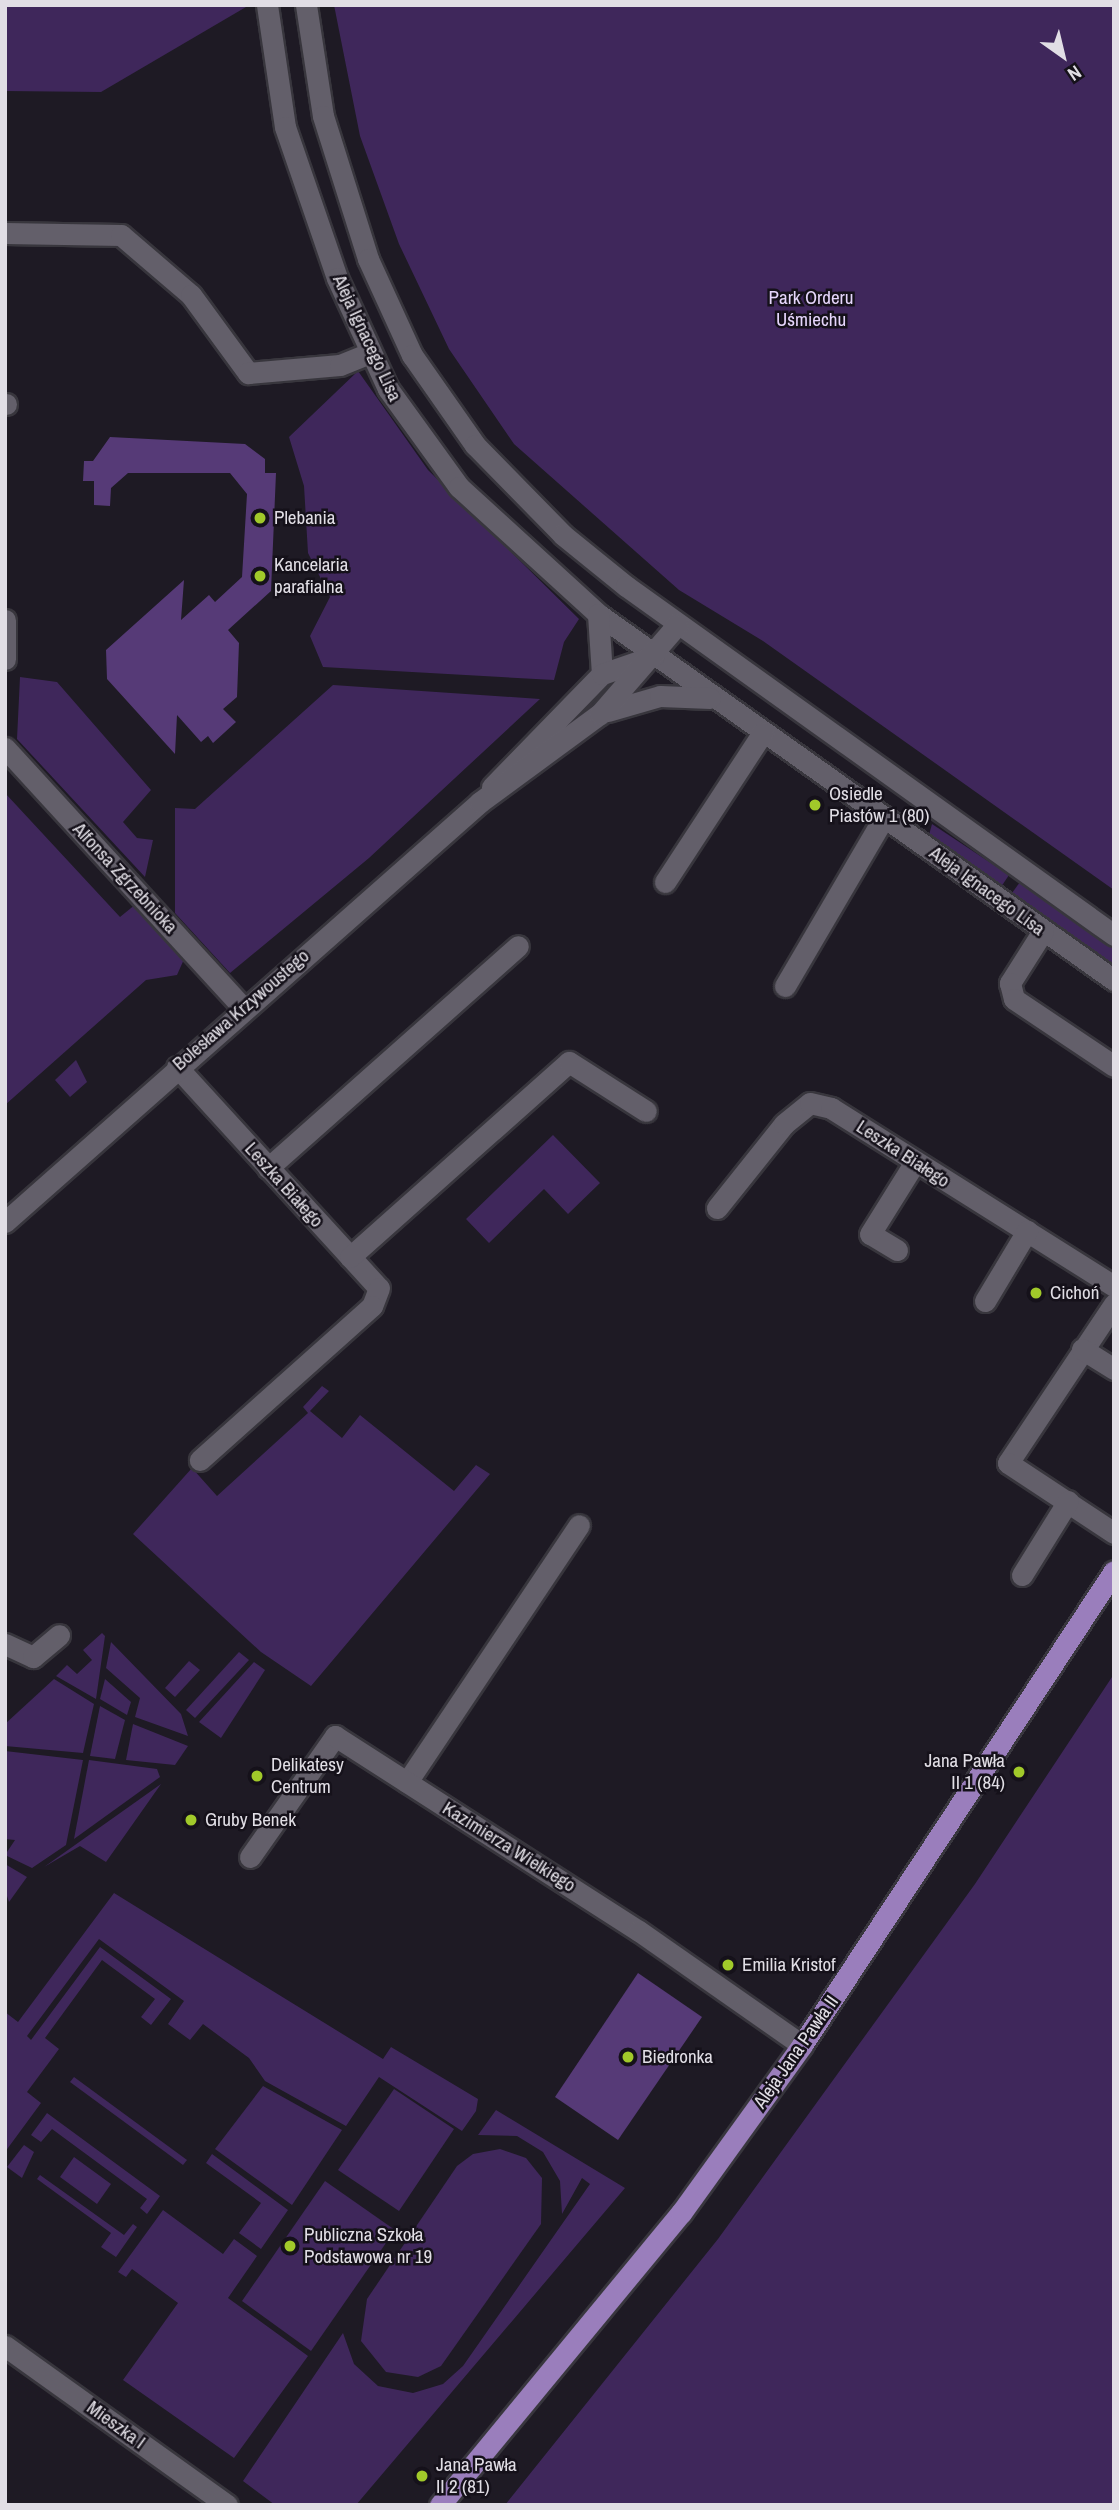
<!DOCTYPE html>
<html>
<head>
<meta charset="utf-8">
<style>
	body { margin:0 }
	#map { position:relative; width:1119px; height:2510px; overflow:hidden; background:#1e1a24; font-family:"Archivo Narrow",sans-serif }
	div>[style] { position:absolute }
	.green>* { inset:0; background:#3f275b }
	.building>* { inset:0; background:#563a77 }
	.roads { filter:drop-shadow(2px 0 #38363d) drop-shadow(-2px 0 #38363d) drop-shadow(0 2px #38363d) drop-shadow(0 -2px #38363d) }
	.minor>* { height:21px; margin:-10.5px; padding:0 10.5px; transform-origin:10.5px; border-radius:10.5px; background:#635f6a }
	.major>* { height:21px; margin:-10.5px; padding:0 10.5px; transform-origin:10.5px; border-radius:10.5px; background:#9a7ebc }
	.dots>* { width:19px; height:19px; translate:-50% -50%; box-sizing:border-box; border:4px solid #15111a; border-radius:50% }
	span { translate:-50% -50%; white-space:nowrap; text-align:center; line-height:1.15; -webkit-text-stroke:5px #15111a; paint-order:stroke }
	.park-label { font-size:19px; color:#e6d6fc }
	.street-label { font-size:19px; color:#e1dee5 }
	.poi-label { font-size:19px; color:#e1dee5 }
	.left { translate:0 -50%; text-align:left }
	.right { translate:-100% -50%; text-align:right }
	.frame { position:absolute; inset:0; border:7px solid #e1dee5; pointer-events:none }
	.north { position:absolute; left:1028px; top:21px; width:70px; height:70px; -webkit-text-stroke:5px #15111a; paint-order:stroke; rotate:146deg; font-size:19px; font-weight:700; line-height:28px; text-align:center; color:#e1dee5 }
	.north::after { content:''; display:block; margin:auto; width:24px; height:32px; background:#e1dee5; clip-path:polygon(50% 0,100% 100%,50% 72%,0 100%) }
</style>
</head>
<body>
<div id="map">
	<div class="green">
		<div style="clip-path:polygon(5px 5px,246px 5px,246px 7px,101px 92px,5px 91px)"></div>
		<div style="clip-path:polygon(334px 5px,1114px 6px,1114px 890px,763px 641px,679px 590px,514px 444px,449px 349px,399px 244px,360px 136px)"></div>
		<div style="clip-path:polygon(358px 371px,428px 470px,579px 619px,564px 642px,554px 680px,323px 667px,310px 636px,330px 597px,308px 553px,304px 486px,289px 437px)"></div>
		<div style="clip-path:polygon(20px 677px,57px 682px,151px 790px,123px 822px,137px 838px,153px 840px,145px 877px,17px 739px)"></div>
		<div style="clip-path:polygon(333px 685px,540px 699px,369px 858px,230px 973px,175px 913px,175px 808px,195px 809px)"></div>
		<div style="clip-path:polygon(5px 793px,120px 917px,136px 904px,185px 957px,177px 975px,146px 980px,5px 1105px)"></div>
		<div style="clip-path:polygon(932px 824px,1009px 875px,1001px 887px,929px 835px)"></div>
		<div style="clip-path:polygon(1020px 882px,1114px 949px,1114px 966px,1012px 893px)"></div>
		<div style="clip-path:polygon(76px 1060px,87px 1082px,70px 1097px,55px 1080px)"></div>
		<div style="clip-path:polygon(553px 1135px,600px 1183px,568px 1214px,544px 1189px,489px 1243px,466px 1219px)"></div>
		<div style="clip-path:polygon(322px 1386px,329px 1391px,310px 1411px,342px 1438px,360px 1415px,454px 1491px,476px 1465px,490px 1474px,311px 1686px,261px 1652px,133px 1534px,192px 1468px,217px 1496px,308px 1413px,303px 1407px)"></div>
		<div style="clip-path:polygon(102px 1633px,105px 1636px,96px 1699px,56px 1676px,67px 1665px,77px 1674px,92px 1660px,83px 1650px)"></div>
		<div style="clip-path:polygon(111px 1642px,181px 1714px,188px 1736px,135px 1717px,140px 1698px,106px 1668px)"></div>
		<div style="clip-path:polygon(239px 1652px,249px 1660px,195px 1718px,186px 1710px)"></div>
		<div style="clip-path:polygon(189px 1661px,200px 1670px,175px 1697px,165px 1688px)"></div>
		<div style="clip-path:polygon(254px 1662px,265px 1670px,221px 1738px,199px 1722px)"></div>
		<div style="clip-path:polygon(1114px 1674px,1114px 2505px,505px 2505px,718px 2239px,975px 1884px)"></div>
		<div style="clip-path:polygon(54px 1679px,94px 1704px,83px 1753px,5px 1746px,5px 1724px)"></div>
		<div style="clip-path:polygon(105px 1679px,131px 1702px,127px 1715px,100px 1699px)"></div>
		<div style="clip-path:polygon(100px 1706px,125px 1720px,115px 1759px,90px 1756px)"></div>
		<div style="clip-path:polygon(133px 1724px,188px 1746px,175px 1765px,126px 1760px)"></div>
		<div style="clip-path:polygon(5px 1751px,83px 1760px,66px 1845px,32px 1868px,5px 1855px,15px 1840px,5px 1839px)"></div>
		<div style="clip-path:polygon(89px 1760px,157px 1769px,160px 1777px,74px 1839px)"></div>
		<div style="clip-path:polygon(161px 1784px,106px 1862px,80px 1846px,44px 1867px)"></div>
		<div style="clip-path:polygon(5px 1864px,27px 1877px,9px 1902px,5px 1890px)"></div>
		<div style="clip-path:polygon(114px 1893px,383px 2059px,391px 2047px,478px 2099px,476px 2111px,462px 2131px,379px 2077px,346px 2126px,265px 2081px,249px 2058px,203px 2024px,190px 2040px,168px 2024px,184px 2001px,99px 1939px,27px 2036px,31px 2040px,100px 1947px,171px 1999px,151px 2025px,141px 2017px,155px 1999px,102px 1960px,45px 2038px,59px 2049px,27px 2092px,41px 2103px,5px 2152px,5px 2012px,18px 2022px)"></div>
		<div style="clip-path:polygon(74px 2077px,187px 2160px,183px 2165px,70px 2082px)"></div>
		<div style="clip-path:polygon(263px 2086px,342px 2130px,292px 2205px,215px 2149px)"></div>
		<div style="clip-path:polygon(394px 2089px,454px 2129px,399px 2211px,338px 2170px)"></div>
		<div style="clip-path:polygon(496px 2110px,625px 2188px,356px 2505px,275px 2505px,243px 2481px,343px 2333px,354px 2364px,378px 2386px,413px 2393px,443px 2384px,463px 2366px,590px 2184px,582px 2178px,562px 2214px,560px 2181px,543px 2152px,517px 2136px,478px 2135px)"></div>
		<div style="clip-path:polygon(47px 2113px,160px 2196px,147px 2214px,140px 2208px,147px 2199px,52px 2129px,41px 2142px,31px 2135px)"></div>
		<div style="clip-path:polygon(24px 2145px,34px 2152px,22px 2178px,7px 2167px)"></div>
		<div style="clip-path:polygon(500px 2149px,526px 2158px,542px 2178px,541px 2224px,441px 2366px,418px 2377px,386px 2372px,361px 2341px,367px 2299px,457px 2166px,473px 2154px)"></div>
		<div style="clip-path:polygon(212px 2154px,288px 2210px,261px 2249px,239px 2233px,261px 2203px,206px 2163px)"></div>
		<div style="clip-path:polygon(74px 2157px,111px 2184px,97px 2204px,60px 2177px)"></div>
		<div style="clip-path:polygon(40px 2175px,124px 2235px,133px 2224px,137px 2227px,116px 2257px,101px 2247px,111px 2233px,37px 2179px)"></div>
		<div style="clip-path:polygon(325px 2181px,395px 2230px,311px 2351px,242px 2301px)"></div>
		<div style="clip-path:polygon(163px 2210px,223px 2254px,234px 2239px,257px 2256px,228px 2298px,308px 2356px,234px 2458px,123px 2380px,178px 2303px,132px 2269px,126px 2277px,118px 2272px)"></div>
	</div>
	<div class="building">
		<div style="clip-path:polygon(110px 437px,245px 444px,265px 459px,265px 473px,276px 473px,271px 591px,228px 630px,239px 643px,237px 697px,223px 709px,236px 722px,213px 743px,208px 736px,201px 742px,177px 715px,175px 754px,107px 679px,106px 650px,184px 580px,181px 620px,209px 595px,215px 602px,242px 577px,247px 494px,230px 473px,128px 473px,111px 488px,110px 506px,94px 505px,94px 481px,83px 481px,84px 461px,93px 461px)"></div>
		<div style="clip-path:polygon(638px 1973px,702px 2017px,618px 2140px,555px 2097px)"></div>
	</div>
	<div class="roads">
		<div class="minor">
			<div style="left:267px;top:5px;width:123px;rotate:81.6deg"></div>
			<div style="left:285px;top:127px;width:160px;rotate:71deg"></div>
			<div style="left:337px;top:278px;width:122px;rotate:65.3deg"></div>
			<div style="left:388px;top:389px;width:121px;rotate:54.1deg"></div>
			<div style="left:459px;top:487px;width:188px;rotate:42.4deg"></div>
			<div style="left:598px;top:614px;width:633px;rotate:35.35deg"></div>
			<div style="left:306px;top:5px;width:112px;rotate:81.3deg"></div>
			<div style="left:323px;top:116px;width:150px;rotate:72.5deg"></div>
			<div style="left:368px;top:259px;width:106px;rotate:65.4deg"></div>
			<div style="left:412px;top:355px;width:110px;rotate:55deg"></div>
			<div style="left:475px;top:445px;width:126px;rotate:45.6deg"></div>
			<div style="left:563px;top:535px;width:81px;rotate:39deg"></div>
			<div style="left:626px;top:586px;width:600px;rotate:35.57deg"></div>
			<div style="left:5px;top:233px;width:116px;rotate:1deg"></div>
			<div style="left:121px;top:235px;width:92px;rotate:40.6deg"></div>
			<div style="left:191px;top:295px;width:97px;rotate:53.8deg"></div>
			<div style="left:248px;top:373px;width:92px;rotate:-5deg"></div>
			<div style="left:340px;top:365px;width:32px;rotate:-22deg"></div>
			<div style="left:5px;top:404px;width:1px"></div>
			<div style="left:598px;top:614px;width:60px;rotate:86.2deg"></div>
			<div style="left:5px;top:620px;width:39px;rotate:90deg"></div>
			<div style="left:608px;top:711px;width:54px;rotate:-16.1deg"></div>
			<div style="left:660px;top:696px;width:50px;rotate:2.3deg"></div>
			<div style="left:5px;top:748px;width:352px;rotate:47.5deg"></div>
			<div style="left:492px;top:787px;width:158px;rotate:-45.8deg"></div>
			<div style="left:602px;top:674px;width:55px;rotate:-19.1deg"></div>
			<div style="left:665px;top:882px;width:179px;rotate:-56.8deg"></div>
			<div style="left:1043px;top:931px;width:62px;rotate:122.4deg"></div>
			<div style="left:1010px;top:983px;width:16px;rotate:76deg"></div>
			<div style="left:1014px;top:999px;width:120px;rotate:33.8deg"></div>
			<div style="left:785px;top:986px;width:196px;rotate:-59.6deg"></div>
			<div style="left:177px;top:1067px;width:299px;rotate:47.6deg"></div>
			<div style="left:379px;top:1288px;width:19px;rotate:111deg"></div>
			<div style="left:372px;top:1306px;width:231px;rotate:138.2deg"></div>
			<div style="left:268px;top:1168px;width:334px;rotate:-41.6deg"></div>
			<div style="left:717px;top:1208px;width:107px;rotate:-51.4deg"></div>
			<div style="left:784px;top:1124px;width:33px;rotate:-39deg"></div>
			<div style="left:810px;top:1103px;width:22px;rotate:13deg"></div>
			<div style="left:831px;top:1108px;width:334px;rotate:32.2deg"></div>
			<div style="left:5px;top:1222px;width:634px;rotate:-41.48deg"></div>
			<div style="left:480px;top:802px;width:149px;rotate:-36.3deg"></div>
			<div style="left:600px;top:714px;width:118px;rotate:-49.1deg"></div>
			<div style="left:897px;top:1250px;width:31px;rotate:-149deg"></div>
			<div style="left:870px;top:1234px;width:85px;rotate:-58deg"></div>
			<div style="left:350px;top:1257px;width:293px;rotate:-41.7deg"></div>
			<div style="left:569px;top:1062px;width:91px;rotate:32.5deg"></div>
			<div style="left:985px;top:1301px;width:82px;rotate:-59deg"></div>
			<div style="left:1114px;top:1304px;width:191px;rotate:123.7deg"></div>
			<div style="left:1008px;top:1463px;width:127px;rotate:33.4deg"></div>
			<div style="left:1082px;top:1349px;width:38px;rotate:32deg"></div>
			<div style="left:1022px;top:1575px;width:87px;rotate:-58.1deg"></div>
			<div style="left:5px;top:1644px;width:31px;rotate:25deg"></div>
			<div style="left:33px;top:1657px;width:34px;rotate:-40deg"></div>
			<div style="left:407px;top:1782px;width:309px;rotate:-56.2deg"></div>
			<div style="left:250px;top:1857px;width:148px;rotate:-54.9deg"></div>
			<div style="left:335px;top:1736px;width:361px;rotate:32.7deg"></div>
			<div style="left:639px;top:1931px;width:199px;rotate:35deg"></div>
			<div style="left:5px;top:2346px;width:273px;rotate:35.6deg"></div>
		</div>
		<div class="major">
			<div style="left:440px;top:2505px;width:379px;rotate:-50.5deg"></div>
			<div style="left:681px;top:2213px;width:207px;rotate:-54.2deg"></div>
			<div style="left:802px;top:2045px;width:567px;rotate:-56.65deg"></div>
		</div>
	</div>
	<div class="dots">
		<div style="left:260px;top:518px;background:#a1c92a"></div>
		<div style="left:260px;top:576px;background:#a1c92a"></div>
		<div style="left:815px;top:805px;background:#a1c92a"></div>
		<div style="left:1036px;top:1293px;background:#a1c92a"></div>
		<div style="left:1019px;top:1772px;background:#a1c92a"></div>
		<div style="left:257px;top:1776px;background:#a1c92a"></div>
		<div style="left:191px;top:1820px;background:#a1c92a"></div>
		<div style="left:728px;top:1965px;background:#a1c92a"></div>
		<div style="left:628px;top:2057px;background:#a1c92a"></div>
		<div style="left:290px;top:2246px;background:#a1c92a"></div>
		<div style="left:422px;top:2476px;background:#a1c92a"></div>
	</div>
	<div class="park-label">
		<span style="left:811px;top:309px">Park Orderu<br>Uśmiechu</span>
	</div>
	<div class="street-label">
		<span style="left:367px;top:338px;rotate:65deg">Aleja Ignacego Lisa</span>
		<span style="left:125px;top:878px;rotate:47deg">Alfonsa Zgrzebnioka</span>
		<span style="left:987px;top:891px;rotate:36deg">Aleja Ignacego Lisa</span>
		<span style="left:241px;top:1010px;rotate:-41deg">Bolesława Krzywoustego</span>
		<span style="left:903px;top:1154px;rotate:33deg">Leszka Białego</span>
		<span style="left:284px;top:1185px;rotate:48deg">Leszka Białego</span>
		<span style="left:509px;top:1847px;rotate:32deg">Kazimierza Wielkiego</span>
		<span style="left:796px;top:2052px;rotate:-55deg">Aleja Jana Pawła II</span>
		<span style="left:116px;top:2425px;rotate:36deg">Mieszka I</span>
	</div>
	<div class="poi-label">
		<span class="left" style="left:274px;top:518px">Plebania</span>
		<span class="left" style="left:274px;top:576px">Kancelaria<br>parafialna</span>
		<span class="left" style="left:829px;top:805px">Osiedle<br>Piastów 1 (80)</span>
		<span class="left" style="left:1050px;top:1293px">Cichoń</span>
		<span class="right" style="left:1005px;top:1772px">Jana Pawła<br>II 1 (84)</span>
		<span class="left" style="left:271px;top:1776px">Delikatesy<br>Centrum</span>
		<span class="left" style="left:205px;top:1820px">Gruby Benek</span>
		<span class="left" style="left:742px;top:1965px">Emilia Kristof</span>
		<span class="left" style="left:642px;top:2057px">Biedronka</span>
		<span class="left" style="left:304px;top:2246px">Publiczna Szkoła<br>Podstawowa nr 19</span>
		<span class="left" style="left:436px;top:2476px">Jana Pawła<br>II 2 (81)</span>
	</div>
	<div class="frame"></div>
	<div class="north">N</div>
</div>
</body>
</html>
